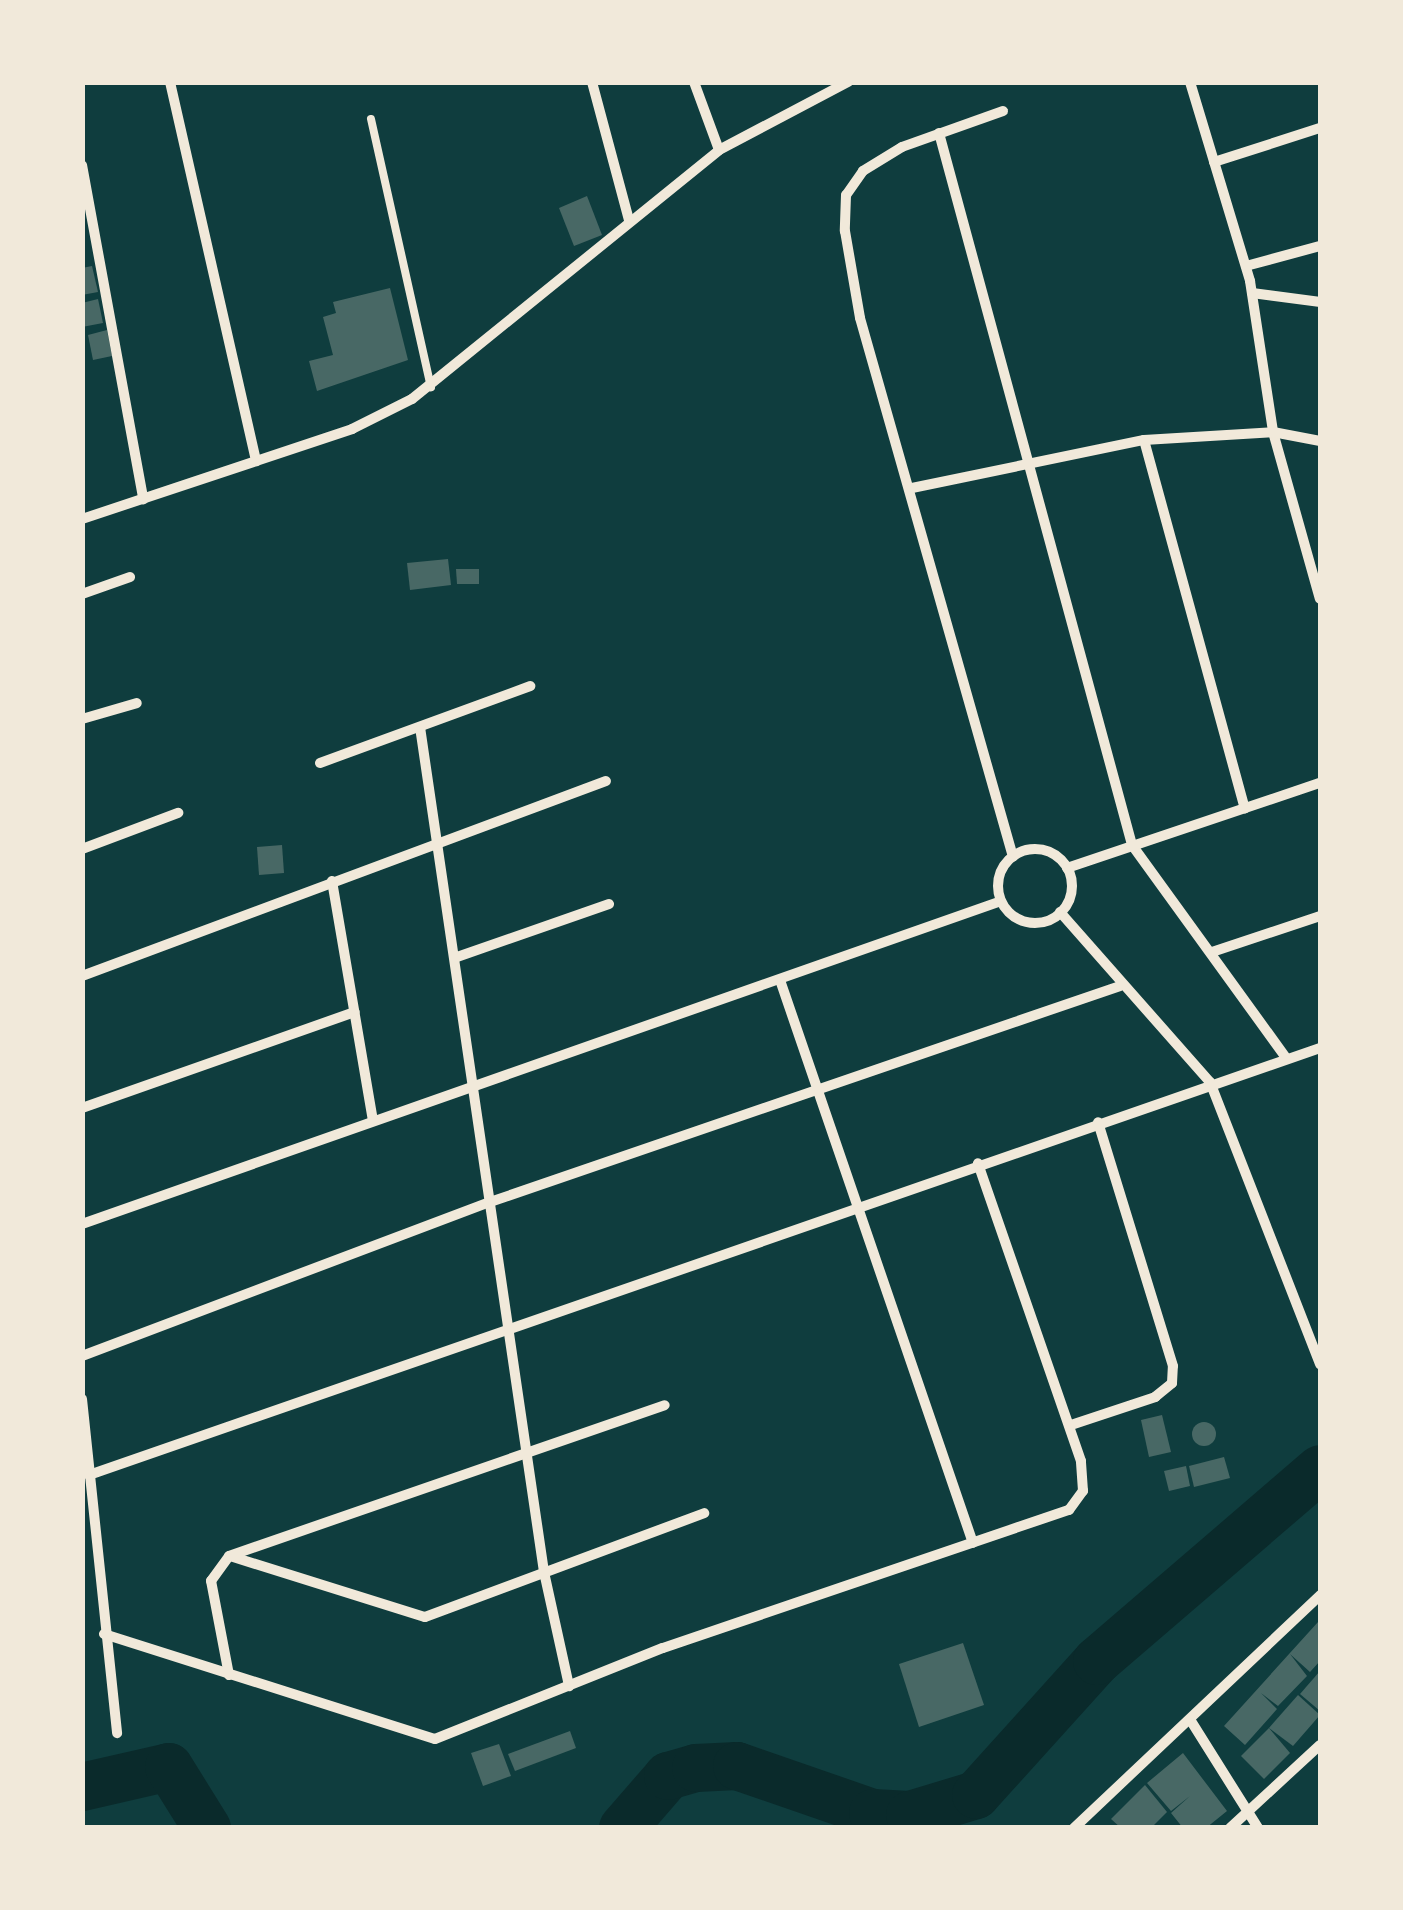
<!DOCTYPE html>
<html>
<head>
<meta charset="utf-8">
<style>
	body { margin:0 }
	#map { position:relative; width:1403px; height:1910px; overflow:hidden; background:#0f3d3e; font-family:"Open Sans",sans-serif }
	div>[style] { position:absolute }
	.river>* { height:48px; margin:-24px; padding:0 24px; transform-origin:24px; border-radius:24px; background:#0a2a2b }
	.building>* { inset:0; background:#486865 }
	.round { border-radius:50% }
	.service>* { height:8px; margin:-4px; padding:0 4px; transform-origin:4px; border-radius:4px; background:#f1e9da }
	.minor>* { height:10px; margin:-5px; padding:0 5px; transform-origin:5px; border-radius:5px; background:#f1e9da }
	.minor>.ring { margin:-5px; padding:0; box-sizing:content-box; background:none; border:10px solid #f1e9da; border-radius:50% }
	span { translate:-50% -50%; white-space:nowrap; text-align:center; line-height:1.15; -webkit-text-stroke:9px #f1e9da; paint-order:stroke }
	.frame { position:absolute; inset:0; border:85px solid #f1e9da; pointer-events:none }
</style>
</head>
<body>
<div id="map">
	<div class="river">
		<div style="left:82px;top:1787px;width:89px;rotate:-12.9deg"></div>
		<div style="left:169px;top:1767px;width:72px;rotate:58.1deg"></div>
		<div style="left:623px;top:1828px;width:69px;rotate:-49.1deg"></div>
		<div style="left:668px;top:1776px;width:29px;rotate:-16deg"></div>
		<div style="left:696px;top:1768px;width:41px;rotate:-2.8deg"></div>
		<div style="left:737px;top:1766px;width:144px;rotate:19.1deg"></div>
		<div style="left:873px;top:1813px;width:37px;rotate:3deg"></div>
		<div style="left:910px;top:1815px;width:69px;rotate:-16.9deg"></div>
		<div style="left:976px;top:1795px;width:181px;rotate:-47.9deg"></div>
		<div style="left:1097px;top:1661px;width:294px;rotate:-40.7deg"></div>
	</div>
	<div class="building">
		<div style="clip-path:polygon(587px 196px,602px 235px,574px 246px,559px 208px)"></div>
		<div style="clip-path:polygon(92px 266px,98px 292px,82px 295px,82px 268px)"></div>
		<div style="clip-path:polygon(390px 288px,408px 360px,317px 391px,309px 361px,333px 355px,323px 317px,336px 313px,333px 302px)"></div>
		<div style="clip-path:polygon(98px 299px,103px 323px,82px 327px,82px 303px)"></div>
		<div style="clip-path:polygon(107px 330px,112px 356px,93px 360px,88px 335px)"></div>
		<div style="clip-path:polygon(448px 559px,451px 585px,410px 590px,407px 563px)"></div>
		<div style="clip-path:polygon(456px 569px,479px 569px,479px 584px,457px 584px)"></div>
		<div style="clip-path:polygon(282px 845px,284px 873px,259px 875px,257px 847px)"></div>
		<div style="clip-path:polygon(1162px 1415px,1171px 1452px,1149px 1457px,1141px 1420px)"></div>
		<div class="round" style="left:1192px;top:1422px;width:24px;height:24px"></div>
		<div style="clip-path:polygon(1224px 1457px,1230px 1478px,1194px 1487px,1189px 1466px)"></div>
		<div style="clip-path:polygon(1186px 1466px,1190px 1486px,1169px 1491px,1164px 1471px)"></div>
		<div style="clip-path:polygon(1318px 1622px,1320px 1661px,1310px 1672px,1290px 1654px,1307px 1676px,1278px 1706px,1261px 1693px,1277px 1709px,1245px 1745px,1224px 1726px)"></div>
		<div style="clip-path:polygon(963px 1643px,984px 1705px,919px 1727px,899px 1664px)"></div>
		<div style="clip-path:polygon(1320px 1671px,1320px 1711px,1300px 1694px)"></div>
		<div style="clip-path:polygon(1298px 1695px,1320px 1715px,1293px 1746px,1269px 1728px)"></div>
		<div style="clip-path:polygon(1269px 1728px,1290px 1753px,1264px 1779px,1241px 1756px)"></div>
		<div style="clip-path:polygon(570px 1731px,576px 1748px,515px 1771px,508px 1754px)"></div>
		<div style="clip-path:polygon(499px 1744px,511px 1776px,483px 1786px,471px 1753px)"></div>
		<div style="clip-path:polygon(1183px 1753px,1227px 1811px,1206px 1828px,1183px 1828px,1171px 1813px,1190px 1796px,1171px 1811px,1147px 1783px)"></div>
		<div style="clip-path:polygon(1145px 1785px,1167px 1812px,1151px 1828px,1121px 1828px,1111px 1819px)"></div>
	</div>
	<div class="service">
		<div style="left:371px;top:119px;width:275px;rotate:77.4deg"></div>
	</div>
	<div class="minor">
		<div style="left:170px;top:82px;width:389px;rotate:77.2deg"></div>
		<div style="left:592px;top:82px;width:143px;rotate:75deg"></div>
		<div style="left:694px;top:82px;width:72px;rotate:69.8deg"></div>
		<div style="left:1190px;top:82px;width:208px;rotate:73.2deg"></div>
		<div style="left:1250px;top:281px;width:153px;rotate:81.3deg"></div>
		<div style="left:1273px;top:432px;width:173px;rotate:74.3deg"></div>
		<div style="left:1003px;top:111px;width:107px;rotate:160.4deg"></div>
		<div style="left:902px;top:147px;width:46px;rotate:148.4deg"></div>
		<div style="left:863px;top:171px;width:29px;rotate:125deg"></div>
		<div style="left:846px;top:195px;width:36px;rotate:92deg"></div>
		<div style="left:845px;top:231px;width:88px;rotate:80.2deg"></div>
		<div style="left:860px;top:318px;width:560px;rotate:74.15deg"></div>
		<div style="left:939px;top:133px;width:738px;rotate:74.83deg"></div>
		<div style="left:1132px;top:845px;width:264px;rotate:54.1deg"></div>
		<div style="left:1214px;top:162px;width:111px;rotate:-17.8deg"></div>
		<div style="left:82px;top:165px;width:340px;rotate:79.6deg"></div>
		<div style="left:1246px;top:266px;width:77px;rotate:-15.1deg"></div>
		<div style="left:1252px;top:293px;width:69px;rotate:7.5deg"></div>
		<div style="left:1144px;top:440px;width:382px;rotate:74.7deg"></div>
		<div style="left:912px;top:488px;width:237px;rotate:-11.7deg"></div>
		<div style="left:1144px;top:440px;width:129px;rotate:-3.5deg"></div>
		<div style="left:1273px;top:432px;width:48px;rotate:10.8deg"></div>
		<div style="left:82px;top:519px;width:285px;rotate:-18.4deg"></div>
		<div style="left:352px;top:429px;width:67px;rotate:-26.6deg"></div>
		<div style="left:412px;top:399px;width:395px;rotate:-39deg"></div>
		<div style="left:719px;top:150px;width:146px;rotate:-27.8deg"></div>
		<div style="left:82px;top:594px;width:51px;rotate:-19.5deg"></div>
		<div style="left:82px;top:719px;width:57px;rotate:-16.2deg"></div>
		<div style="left:420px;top:727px;width:854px;rotate:81.65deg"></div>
		<div style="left:544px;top:1572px;width:117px;rotate:77.6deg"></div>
		<div style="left:320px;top:763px;width:224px;rotate:-20.1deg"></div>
		<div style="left:82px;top:849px;width:103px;rotate:-20.6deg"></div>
		<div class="ring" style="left:998px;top:849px;width:64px;height:64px"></div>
		<div style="left:1067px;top:868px;width:267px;rotate:-18.6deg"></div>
		<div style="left:332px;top:881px;width:242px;rotate:80.3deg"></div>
		<div style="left:1060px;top:912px;width:227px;rotate:48.6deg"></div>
		<div style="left:1210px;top:1082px;width:303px;rotate:68.7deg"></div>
		<div style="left:1212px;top:952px;width:114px;rotate:-18.4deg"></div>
		<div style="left:457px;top:957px;width:161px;rotate:-19.2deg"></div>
		<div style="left:82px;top:976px;width:559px;rotate:-20.41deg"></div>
		<div style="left:780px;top:980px;width:595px;rotate:71.08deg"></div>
		<div style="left:82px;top:1108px;width:289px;rotate:-19.4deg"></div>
		<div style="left:82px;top:1224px;width:974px;rotate:-19.36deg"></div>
		<div style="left:82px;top:1356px;width:439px;rotate:-20.7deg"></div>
		<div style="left:493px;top:1201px;width:663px;rotate:-18.93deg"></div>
		<div style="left:82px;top:1399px;width:336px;rotate:84deg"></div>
		<div style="left:1071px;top:1425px;width:89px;rotate:-18.4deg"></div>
		<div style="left:1155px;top:1397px;width:22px;rotate:-39deg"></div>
		<div style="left:1172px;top:1383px;width:17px;rotate:-87deg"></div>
		<div style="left:1173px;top:1366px;width:255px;rotate:-107.1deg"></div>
		<div style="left:89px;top:1475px;width:1303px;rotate:-19.13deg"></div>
		<div style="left:230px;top:1556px;width:204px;rotate:17.4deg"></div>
		<div style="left:425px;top:1617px;width:298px;rotate:-20.4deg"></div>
		<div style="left:104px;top:1634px;width:347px;rotate:17.6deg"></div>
		<div style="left:435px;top:1739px;width:245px;rotate:-21.8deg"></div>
		<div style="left:663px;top:1648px;width:429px;rotate:-18.8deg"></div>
		<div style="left:1069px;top:1510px;width:24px;rotate:-54deg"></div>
		<div style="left:1083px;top:1491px;width:30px;rotate:-94deg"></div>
		<div style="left:1081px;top:1461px;width:315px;rotate:-109.1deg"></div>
		<div style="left:229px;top:1675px;width:96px;rotate:-100.8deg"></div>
		<div style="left:211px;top:1581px;width:31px;rotate:-54deg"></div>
		<div style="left:229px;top:1556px;width:461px;rotate:-19.1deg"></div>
		<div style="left:1191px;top:1721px;width:126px;rotate:57.9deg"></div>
		<div style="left:1074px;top:1828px;width:339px;rotate:-43.4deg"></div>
		<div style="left:1230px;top:1828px;width:122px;rotate:-42.7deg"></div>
	</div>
	<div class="frame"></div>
</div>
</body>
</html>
